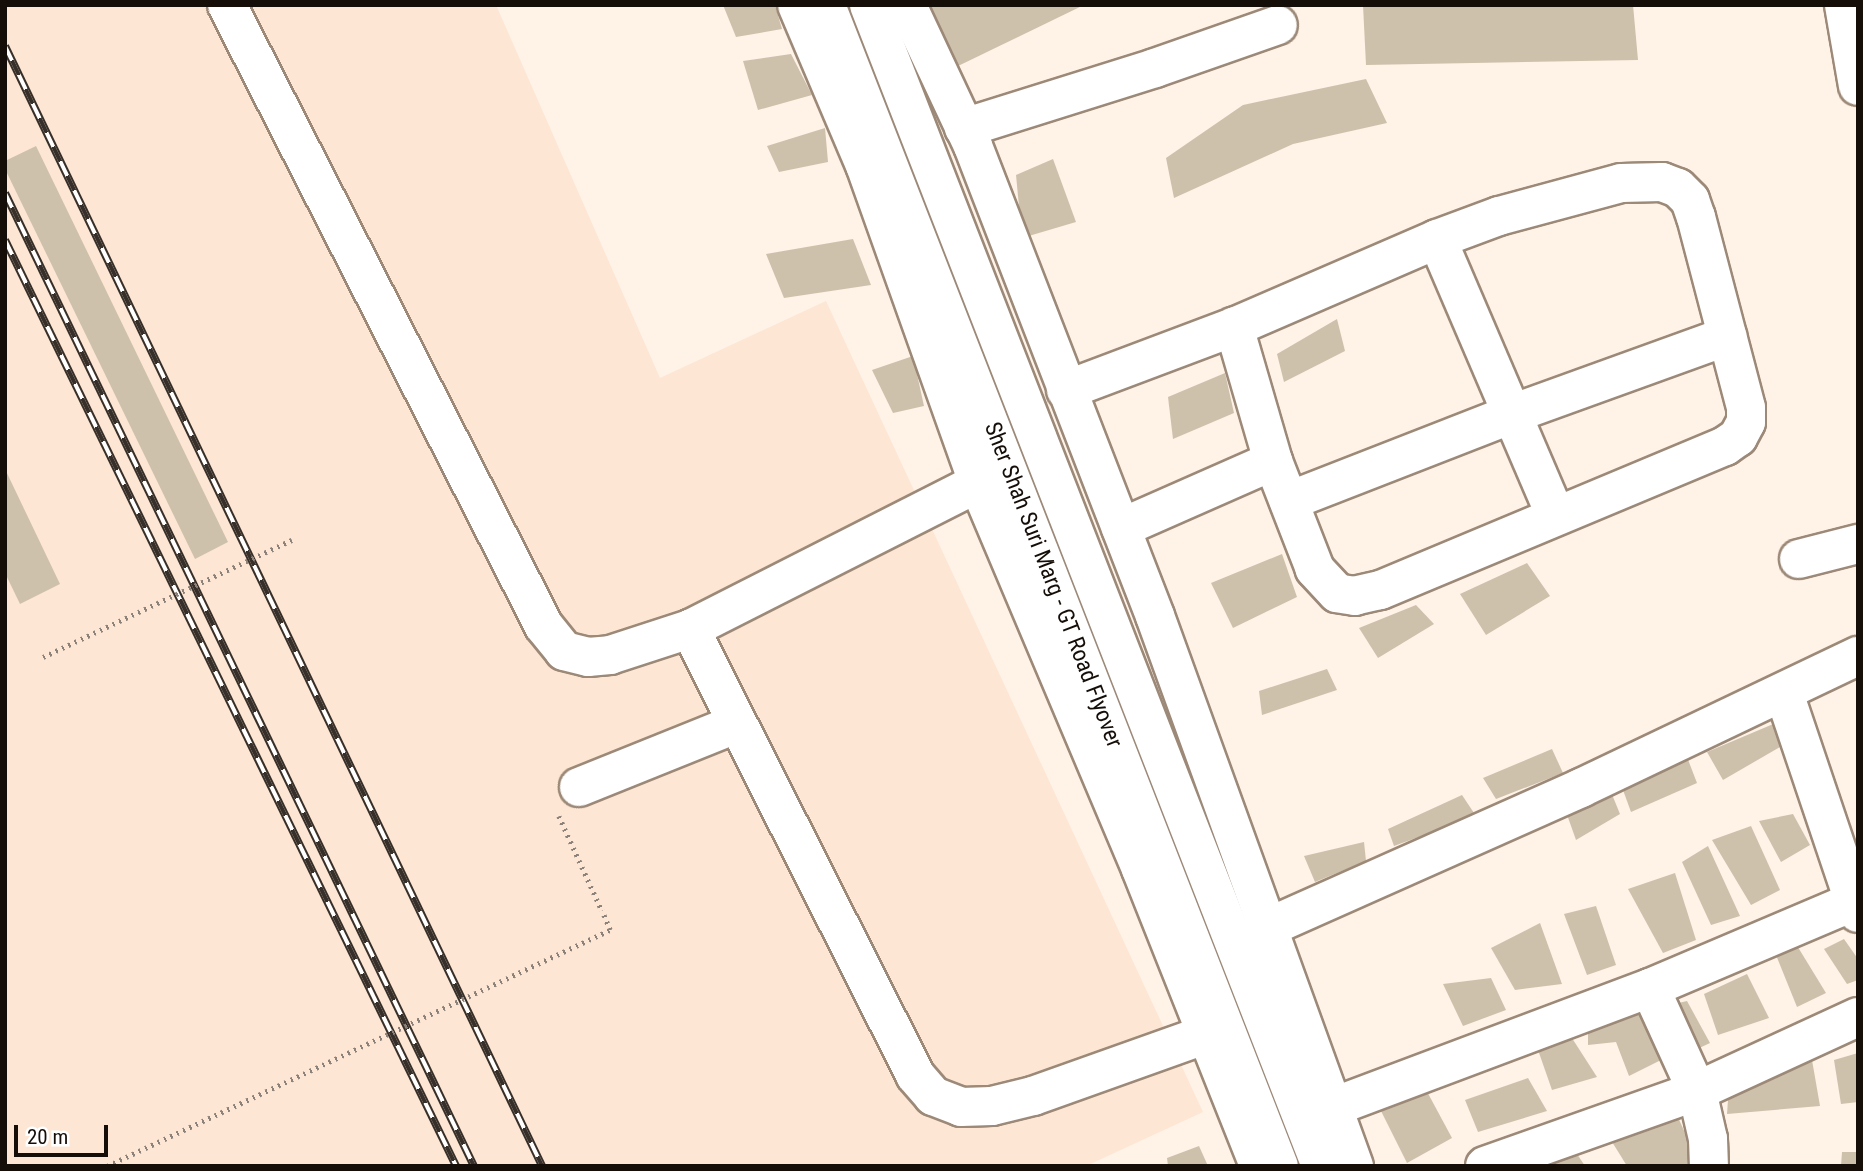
<!DOCTYPE html>
<html>
<head>
<meta charset="utf-8">
<style>
	body { margin:0 }
	#map { position:relative; width:1863px; height:1171px; overflow:hidden; background:#fff2e7; font-family:"Roboto Condensed",sans-serif }
	div>[style] { position:absolute }
	.built>* { inset:0; background:#fde6d3 }
	.building>* { inset:0; background:#cec1ab }
	.path>* { height:4.5px; margin-top:-2.25px; transform-origin:0; background:repeating-linear-gradient(90deg,#8c8279 0 2px,transparent 0 7px) }
	.roads { filter:drop-shadow(2px 0 #9c8978) drop-shadow(-2px 0 #9c8978) drop-shadow(0 2px #9c8978) drop-shadow(0 -2px #9c8978) }
	.minor>* { height:38px; margin:-19px; padding:0 19px; transform-origin:19px; border-radius:19px; background:#fff }
	.major>* { height:38px; margin:-19px; padding:0 19px; transform-origin:19px; border-radius:19px; background:#fff }
	.rail>* { height:8px; margin-top:-4px; transform-origin:0; background:repeating-linear-gradient(90deg,#fff 0 16px,#372f29 0 32px); box-sizing:border-box; border-block:2px solid #372f29 }
	.path-bridge>* { height:4.5px; margin-top:-2.25px; transform-origin:0; background:repeating-linear-gradient(90deg,#8c8279 0 2px,transparent 0 7px) }
	span { translate:-50% -50%; white-space:nowrap; text-align:center; line-height:1.15; -webkit-text-stroke:6px #fff; paint-order:stroke }
	.street-label { font-size:23px; color:#150e08 }
	.frame { position:absolute; inset:0; border:7px solid #150e08; pointer-events:none }
	.scale { position:absolute; left:14px; top:1125px; width:94px; height:32px; box-sizing:border-box; border:4px solid #150e08; border-top:0; padding-left:9px; font-size:21px; line-height:24px; white-space:nowrap; color:#150e08; -webkit-text-stroke:5px #fff; paint-order:stroke }
</style>
</head>
<body>
<div id="map">
	<div class="built">
		<div style="clip-path:polygon(5px 5px,496px 5px,660px 378px,826px 301px,1203px 1112px,1086px 1166px,5px 1166px)"></div>
	</div>
	<div class="building">
		<div style="clip-path:polygon(723px 5px,775px 5px,782px 29px,736px 37px)"></div>
		<div style="clip-path:polygon(924px 5px,1084px 5px,956px 67px)"></div>
		<div style="clip-path:polygon(1363px 5px,1633px 5px,1638px 60px,1366px 65px)"></div>
		<div style="clip-path:polygon(791px 54px,812px 95px,758px 110px,743px 61px)"></div>
		<div style="clip-path:polygon(1366px 79px,1387px 123px,1293px 144px,1174px 198px,1166px 158px,1243px 105px)"></div>
		<div style="clip-path:polygon(825px 128px,828px 162px,779px 172px,767px 146px)"></div>
		<div style="clip-path:polygon(36px 146px,228px 542px,195px 559px,5px 169px,5px 161px)"></div>
		<div style="clip-path:polygon(1053px 159px,1076px 222px,1022px 238px,1016px 175px)"></div>
		<div style="clip-path:polygon(853px 239px,871px 285px,784px 298px,766px 254px)"></div>
		<div style="clip-path:polygon(1337px 319px,1345px 351px,1284px 382px,1277px 354px)"></div>
		<div style="clip-path:polygon(913px 356px,924px 406px,893px 413px,872px 370px)"></div>
		<div style="clip-path:polygon(1225px 373px,1234px 413px,1173px 439px,1168px 397px)"></div>
		<div style="clip-path:polygon(5px 469px,60px 584px,20px 604px,5px 573px)"></div>
		<div style="clip-path:polygon(1282px 554px,1297px 597px,1233px 628px,1211px 583px)"></div>
		<div style="clip-path:polygon(1527px 563px,1550px 596px,1486px 635px,1460px 594px)"></div>
		<div style="clip-path:polygon(1416px 605px,1434px 624px,1378px 658px,1359px 628px)"></div>
		<div style="clip-path:polygon(1327px 669px,1337px 690px,1262px 715px,1259px 691px)"></div>
		<div style="clip-path:polygon(1778px 722px,1780px 747px,1723px 780px,1707px 752px)"></div>
		<div style="clip-path:polygon(1552px 749px,1563px 773px,1496px 799px,1483px 778px)"></div>
		<div style="clip-path:polygon(1687px 757px,1697px 783px,1631px 812px,1623px 790px)"></div>
		<div style="clip-path:polygon(1611px 792px,1620px 814px,1576px 840px,1565px 809px)"></div>
		<div style="clip-path:polygon(1462px 795px,1476px 816px,1394px 846px,1388px 829px)"></div>
		<div style="clip-path:polygon(1793px 814px,1810px 845px,1781px 862px,1759px 821px)"></div>
		<div style="clip-path:polygon(1751px 826px,1780px 890px,1751px 905px,1712px 840px)"></div>
		<div style="clip-path:polygon(1364px 842px,1366px 861px,1315px 882px,1304px 856px)"></div>
		<div style="clip-path:polygon(1708px 846px,1740px 916px,1711px 925px,1682px 862px)"></div>
		<div style="clip-path:polygon(1675px 873px,1696px 940px,1663px 953px,1628px 889px)"></div>
		<div style="clip-path:polygon(1596px 906px,1616px 965px,1587px 975px,1564px 914px)"></div>
		<div style="clip-path:polygon(1540px 923px,1562px 984px,1515px 990px,1491px 948px)"></div>
		<div style="clip-path:polygon(1844px 939px,1858px 959px,1858px 980px,1847px 984px,1824px 949px)"></div>
		<div style="clip-path:polygon(1796px 944px,1826px 993px,1797px 1007px,1776px 955px)"></div>
		<div style="clip-path:polygon(1747px 974px,1769px 1018px,1718px 1035px,1704px 994px)"></div>
		<div style="clip-path:polygon(1491px 978px,1506px 1010px,1463px 1026px,1443px 984px)"></div>
		<div style="clip-path:polygon(1687px 1001px,1710px 1043px,1693px 1051px,1670px 1005px)"></div>
		<div style="clip-path:polygon(1637px 1008px,1661px 1060px,1629px 1076px,1616px 1042px,1588px 1045px,1588px 1028px)"></div>
		<div style="clip-path:polygon(1570px 1035px,1597px 1077px,1552px 1090px,1538px 1050px)"></div>
		<div style="clip-path:polygon(1858px 1053px,1858px 1102px,1841px 1104px,1834px 1060px)"></div>
		<div style="clip-path:polygon(1812px 1060px,1820px 1106px,1727px 1114px,1729px 1086px)"></div>
		<div style="clip-path:polygon(1528px 1078px,1547px 1111px,1478px 1132px,1465px 1100px)"></div>
		<div style="clip-path:polygon(1424px 1086px,1452px 1138px,1407px 1163px,1381px 1111px)"></div>
		<div style="clip-path:polygon(1676px 1113px,1700px 1166px,1627px 1166px,1609px 1137px)"></div>
		<div style="clip-path:polygon(1199px 1146px,1208px 1166px,1168px 1166px,1167px 1158px)"></div>
		<div style="clip-path:polygon(1575px 1151px,1585px 1166px,1544px 1166px,1541px 1159px)"></div>
		<div style="clip-path:polygon(1842px 1152px,1858px 1152px,1858px 1166px,1841px 1166px)"></div>
	</div>
	<div class="path">
		<div style="left:559px;top:816px;width:104px;rotate:65.6deg"></div>
	</div>
	<div class="roads">
		<div class="minor">
			<div style="left:227px;top:5px;width:697px;rotate:62.96deg"></div>
			<div style="left:544px;top:626px;width:32px;rotate:51deg"></div>
			<div style="left:564px;top:651px;width:25px;rotate:14deg"></div>
			<div style="left:588px;top:657px;width:22px;rotate:-5deg"></div>
			<div style="left:610px;top:655px;width:84px;rotate:-18deg"></div>
			<div style="left:690px;top:629px;width:323px;rotate:-26.9deg"></div>
			<div style="left:797px;top:5px;width:174px;rotate:67deg"></div>
			<div style="left:865px;top:165px;width:337px;rotate:70.4deg"></div>
			<div style="left:978px;top:483px;width:419px;rotate:67.1deg"></div>
			<div style="left:1141px;top:869px;width:320px;rotate:68.3deg"></div>
			<div style="left:907px;top:5px;width:156px;rotate:64.9deg"></div>
			<div style="left:973px;top:146px;width:504px;rotate:68.83deg"></div>
			<div style="left:1155px;top:616px;width:585px;rotate:70.11deg"></div>
			<div style="left:1844px;top:5px;width:82px;rotate:80.2deg"></div>
			<div style="left:964px;top:128px;width:200px;rotate:-17.4deg"></div>
			<div style="left:1155px;top:68px;width:130px;rotate:-19.3deg"></div>
			<div style="left:1437px;top:239px;width:301px;rotate:66.8deg"></div>
			<div style="left:1066px;top:390px;width:179px;rotate:-20.6deg"></div>
			<div style="left:1234px;top:327px;width:221px;rotate:-23.4deg"></div>
			<div style="left:1437px;top:239px;width:66px;rotate:-20.4deg"></div>
			<div style="left:1499px;top:216px;width:126px;rotate:-15.1deg"></div>
			<div style="left:1621px;top:183px;width:41px;rotate:-1.4deg"></div>
			<div style="left:1662px;top:182px;width:17px;rotate:21deg"></div>
			<div style="left:1678px;top:188px;width:17px;rotate:45deg"></div>
			<div style="left:1690px;top:200px;width:18px;rotate:71deg"></div>
			<div style="left:1696px;top:217px;width:197px;rotate:75.3deg"></div>
			<div style="left:1746px;top:408px;width:14px;rotate:90deg"></div>
			<div style="left:1746px;top:422px;width:17px;rotate:118deg"></div>
			<div style="left:1738px;top:437px;width:16px;rotate:145deg"></div>
			<div style="left:1725px;top:446px;width:374px;rotate:157.3deg"></div>
			<div style="left:1380px;top:590px;width:26px;rotate:167deg"></div>
			<div style="left:1355px;top:596px;width:18px;rotate:-171deg"></div>
			<div style="left:1337px;top:593px;width:33px;rotate:-133deg"></div>
			<div style="left:1315px;top:569px;width:116px;rotate:-111.3deg"></div>
			<div style="left:1273px;top:461px;width:140px;rotate:-106.2deg"></div>
			<div style="left:1289px;top:501px;width:239px;rotate:-21.3deg"></div>
			<div style="left:1512px;top:414px;width:229px;rotate:-19.9deg"></div>
			<div style="left:1121px;top:528px;width:166px;rotate:-23.8deg"></div>
			<div style="left:1799px;top:559px;width:61px;rotate:-14.3deg"></div>
			<div style="left:690px;top:629px;width:500px;rotate:63.2deg"></div>
			<div style="left:915px;top:1075px;width:28px;rotate:49deg"></div>
			<div style="left:933px;top:1096px;width:30px;rotate:21deg"></div>
			<div style="left:961px;top:1107px;width:31px;rotate:-2deg"></div>
			<div style="left:992px;top:1106px;width:42px;rotate:-13.7deg"></div>
			<div style="left:1033px;top:1096px;width:185px;rotate:-19.6deg"></div>
			<div style="left:1784px;top:693px;width:232px;rotate:71.4deg"></div>
			<div style="left:579px;top:787px;width:169px;rotate:-21.9deg"></div>
			<div style="left:1269px;top:927px;width:342px;rotate:-24deg"></div>
			<div style="left:1581px;top:788px;width:307px;rotate:-25.5deg"></div>
			<div style="left:1650px;top:988px;width:113px;rotate:65.5deg"></div>
			<div style="left:1697px;top:1091px;width:49px;rotate:77.1deg"></div>
			<div style="left:1708px;top:1139px;width:27px;rotate:88deg"></div>
			<div style="left:1333px;top:1107px;width:339px;rotate:-20.6deg"></div>
			<div style="left:1650px;top:988px;width:220px;rotate:-23deg"></div>
			<div style="left:1485px;top:1166px;width:225px;rotate:-19.5deg"></div>
			<div style="left:1697px;top:1091px;width:177px;rotate:-24.7deg"></div>
		</div>
		<div class="major">
			<div style="left:826px;top:5px;width:1246px;rotate:68.69deg"></div>
			<div style="left:869px;top:5px;width:1246px;rotate:68.73deg"></div>
		</div>
	</div>
	<div class="rail">
		<div style="left:5px;top:46px;width:1242px;rotate:64.38deg"></div>
		<div style="left:5px;top:193px;width:1080px;rotate:64.27deg"></div>
		<div style="left:5px;top:240px;width:1030px;rotate:64.03deg"></div>
	</div>
	<div class="path-bridge">
		<div style="left:43px;top:657px;width:275px;rotate:-25.2deg"></div>
		<div style="left:107px;top:1166px;width:556px;rotate:-25.14deg"></div>
		<div style="left:610px;top:930px;width:21px;rotate:-113deg"></div>
	</div>
	<div class="street-label">
		<span style="left:1053px;top:585px;rotate:69deg">Sher Shah Suri Marg - GT Road Flyover</span>
	</div>
	<div class="frame"></div>
	<div class="scale">20 m</div>
</div>
</body>
</html>
